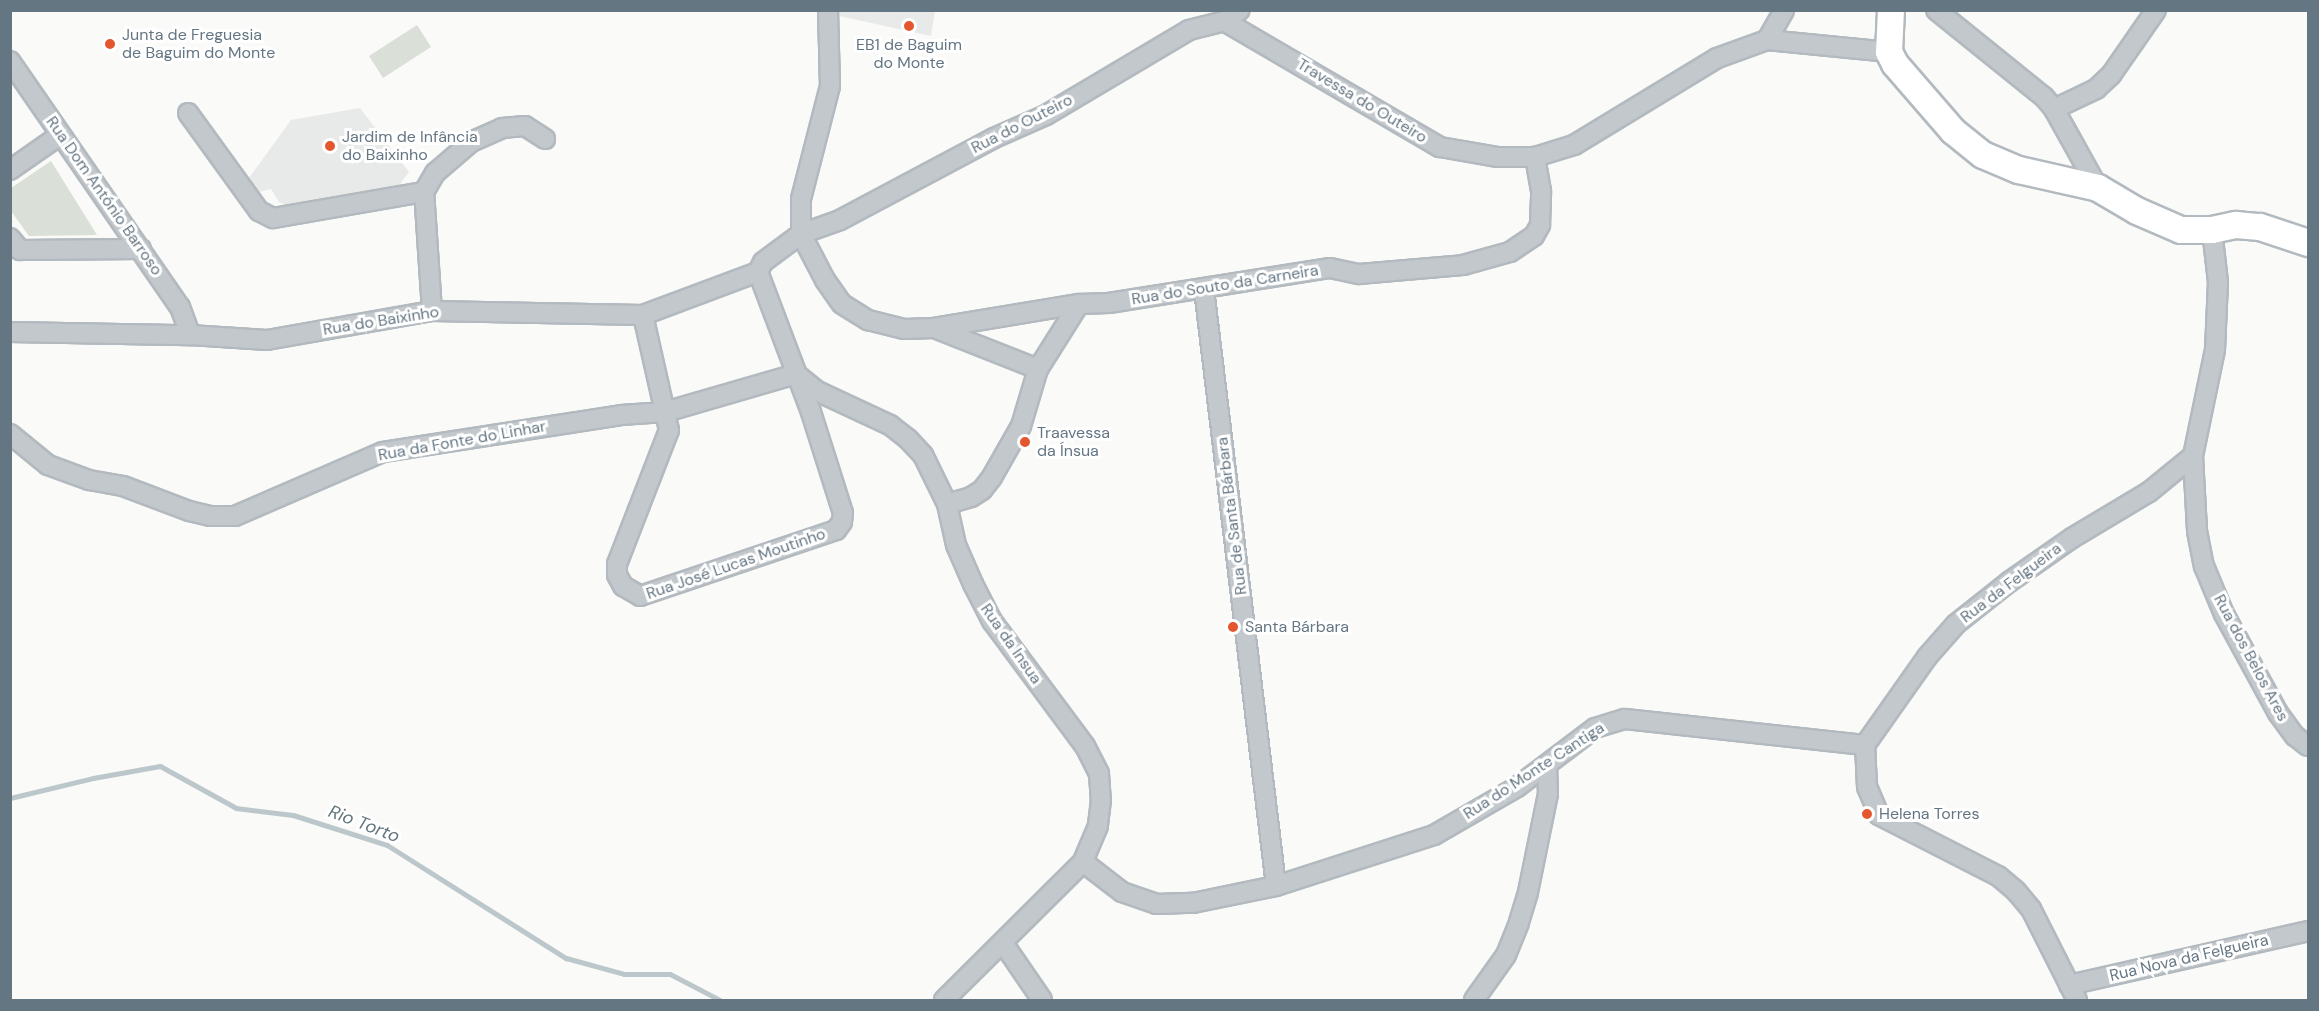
<!DOCTYPE html>
<html>
<head>
<meta charset="utf-8">
<style>
	body { margin:0 }
	#map { position:relative; width:2319px; height:1011px; overflow:hidden; background:#fafaf8; font-family:"DM Sans",sans-serif }
	div>[style] { position:absolute }
	.built>* { inset:0; background:#e8e9e9 }
	.green>* { inset:0; background:#dadfd7 }
	.stream>* { height:5px; margin:-2.5px; padding:0 2.5px; transform-origin:2.5px; border-radius:2.5px; background:#bbc7cb }
	.roads { filter:drop-shadow(2px 0 #b3babf) drop-shadow(-2px 0 #b3babf) drop-shadow(0 2px #b3babf) drop-shadow(0 -2px #b3babf) }
	.street>* { height:18px; margin:-9px; padding:0 9px; transform-origin:9px; border-radius:9px; background:#c3c8cc }
	.secondary>* { height:26px; margin:-13px; padding:0 13px; transform-origin:13px; border-radius:13px; background:#fff }
	.dots>* { width:16px; height:16px; translate:-50% -50%; box-sizing:border-box; border:3px solid #fff; border-radius:50% }
	span { translate:-50% -50%; white-space:nowrap; text-align:center; line-height:1.15; -webkit-text-stroke:6px #fff; paint-order:stroke }
	.poi-label { font-size:16px; color:#657683 }
	.left { translate:0 -50%; text-align:left }
	.street-label { font-size:16px; color:#657683 }
	.water-label { font-size:18px; color:#60757c; font-style:italic }
	.frame { position:absolute; inset:0; border:12px solid #657683; pointer-events:none }
</style>
</head>
<body>
<div id="map">
	<div class="built">
		<div style="clip-path:polygon(839px 11px,839px 10px,935px 11px,931px 36px,839px 16px)"></div>
		<div style="clip-path:polygon(360px 108px,409px 172px,397px 188px,290px 207px,279px 202px,271px 189px,259px 192px,253px 188px,249px 178px,291px 120px)"></div>
	</div>
	<div class="green">
		<div style="clip-path:polygon(417px 25px,431px 47px,383px 78px,369px 56px)"></div>
		<div style="clip-path:polygon(51px 161px,97px 235px,29px 236px,11px 211px,11px 188px)"></div>
	</div>
	<div class="stream">
		<div style="left:10px;top:798px;width:85px;rotate:-13.5deg"></div>
		<div style="left:93px;top:778px;width:68px;rotate:-10.2deg"></div>
		<div style="left:160px;top:766px;width:87px;rotate:28.9deg"></div>
		<div style="left:236px;top:808px;width:57px;rotate:7deg"></div>
		<div style="left:293px;top:815px;width:99px;rotate:17.7deg"></div>
		<div style="left:387px;top:845px;width:212px;rotate:32.3deg"></div>
		<div style="left:566px;top:958px;width:60px;rotate:15.4deg"></div>
		<div style="left:624px;top:974px;width:46px"></div>
		<div style="left:670px;top:974px;width:56px;rotate:27.5deg"></div>
	</div>
	<div class="roads">
		<div class="street">
			<div style="left:828px;top:10px;width:76px;rotate:88.5deg"></div>
			<div style="left:830px;top:86px;width:117px;rotate:104.4deg"></div>
			<div style="left:801px;top:199px;width:35px;rotate:90deg"></div>
			<div style="left:801px;top:234px;width:52px;rotate:62.4deg"></div>
			<div style="left:825px;top:280px;width:29px;rotate:55deg"></div>
			<div style="left:842px;top:304px;width:31px;rotate:32deg"></div>
			<div style="left:868px;top:320px;width:37px;rotate:14deg"></div>
			<div style="left:904px;top:329px;width:30px;rotate:-2deg"></div>
			<div style="left:934px;top:328px;width:147px;rotate:-9.4deg"></div>
			<div style="left:1079px;top:304px;width:30px;rotate:-2deg"></div>
			<div style="left:1109px;top:303px;width:224px;rotate:-9deg"></div>
			<div style="left:1330px;top:268px;width:30px;rotate:12deg"></div>
			<div style="left:1359px;top:274px;width:104px;rotate:-4.9deg"></div>
			<div style="left:1463px;top:265px;width:49px;rotate:-15.5deg"></div>
			<div style="left:1510px;top:252px;width:29px;rotate:-34deg"></div>
			<div style="left:1534px;top:236px;width:13px;rotate:-61deg"></div>
			<div style="left:1540px;top:225px;width:34px;rotate:-88deg"></div>
			<div style="left:1541px;top:191px;width:35px;rotate:-100deg"></div>
			<div style="left:1936px;top:10px;width:139px;rotate:38.9deg"></div>
			<div style="left:2044px;top:97px;width:16px;rotate:50deg"></div>
			<div style="left:2054px;top:109px;width:90px;rotate:60.9deg"></div>
			<div style="left:1224px;top:21px;width:250px;rotate:30.3deg"></div>
			<div style="left:1440px;top:147px;width:59px;rotate:9.8deg"></div>
			<div style="left:1498px;top:157px;width:37px"></div>
			<div style="left:1535px;top:157px;width:41px;rotate:-17.1deg"></div>
			<div style="left:1574px;top:145px;width:167px;rotate:-31.3deg"></div>
			<div style="left:1717px;top:58px;width:53px;rotate:-19.8deg"></div>
			<div style="left:1767px;top:40px;width:123px;rotate:5.6deg"></div>
			<div style="left:1767px;top:40px;width:34px;rotate:-60deg"></div>
			<div style="left:10px;top:61px;width:299px;rotate:55.4deg"></div>
			<div style="left:180px;top:307px;width:30px;rotate:70deg"></div>
			<div style="left:2054px;top:109px;width:47px;rotate:-25.5deg"></div>
			<div style="left:2096px;top:89px;width:21px;rotate:-43deg"></div>
			<div style="left:2111px;top:75px;width:79px;rotate:-55.3deg"></div>
			<div style="left:188px;top:113px;width:121px;rotate:54.1deg"></div>
			<div style="left:259px;top:211px;width:16px;rotate:27deg"></div>
			<div style="left:273px;top:218px;width:153px;rotate:-9.8deg"></div>
			<div style="left:10px;top:170px;width:61px;rotate:-35deg"></div>
			<div style="left:10px;top:238px;width:16px;rotate:50deg"></div>
			<div style="left:20px;top:250px;width:121px;rotate:-0.5deg"></div>
			<div style="left:1204px;top:289px;width:601px;rotate:83.12deg"></div>
			<div style="left:432px;top:311px;width:119px;rotate:-93.8deg"></div>
			<div style="left:424px;top:192px;width:22px;rotate:-60deg"></div>
			<div style="left:435px;top:173px;width:48px;rotate:-40.7deg"></div>
			<div style="left:471px;top:142px;width:34px;rotate:-24deg"></div>
			<div style="left:502px;top:128px;width:23px;rotate:-5deg"></div>
			<div style="left:525px;top:126px;width:24px;rotate:33deg"></div>
			<div style="left:643px;top:315px;width:118px;rotate:77.3deg"></div>
			<div style="left:669px;top:430px;width:144px;rotate:111.2deg"></div>
			<div style="left:617px;top:564px;width:11px;rotate:90deg"></div>
			<div style="left:617px;top:575px;width:13px;rotate:61deg"></div>
			<div style="left:623px;top:586px;width:20px;rotate:30deg"></div>
			<div style="left:640px;top:596px;width:207px;rotate:-18.6deg"></div>
			<div style="left:836px;top:530px;width:10px;rotate:-53deg"></div>
			<div style="left:842px;top:522px;width:9px;rotate:-84deg"></div>
			<div style="left:843px;top:513px;width:106px;rotate:-107.6deg"></div>
			<div style="left:811px;top:412px;width:150px;rotate:-110.7deg"></div>
			<div style="left:934px;top:328px;width:112px;rotate:21.5deg"></div>
			<div style="left:10px;top:332px;width:180px;rotate:1deg"></div>
			<div style="left:190px;top:335px;width:77px;rotate:3.7deg"></div>
			<div style="left:267px;top:340px;width:168px;rotate:-10deg"></div>
			<div style="left:432px;top:311px;width:211px;rotate:1.1deg"></div>
			<div style="left:643px;top:315px;width:123px;rotate:-20.5deg"></div>
			<div style="left:758px;top:272px;width:11px;rotate:-63deg"></div>
			<div style="left:763px;top:262px;width:47px;rotate:-36.4deg"></div>
			<div style="left:801px;top:234px;width:41px;rotate:-19.7deg"></div>
			<div style="left:840px;top:220px;width:174px;rotate:-28deg"></div>
			<div style="left:994px;top:138px;width:57px;rotate:-23.9deg"></div>
			<div style="left:1046px;top:115px;width:166px;rotate:-30.7deg"></div>
			<div style="left:1189px;top:30px;width:36px;rotate:-14deg"></div>
			<div style="left:1224px;top:21px;width:19px;rotate:-35deg"></div>
			<div style="left:796px;top:374px;width:27px;rotate:39deg"></div>
			<div style="left:817px;top:391px;width:81px;rotate:25deg"></div>
			<div style="left:890px;top:425px;width:23px;rotate:38deg"></div>
			<div style="left:908px;top:439px;width:22px;rotate:47deg"></div>
			<div style="left:923px;top:455px;width:55px;rotate:63.9deg"></div>
			<div style="left:947px;top:504px;width:42px;rotate:77.6deg"></div>
			<div style="left:956px;top:545px;width:43px;rotate:66.4deg"></div>
			<div style="left:973px;top:584px;width:42px;rotate:62.8deg"></div>
			<div style="left:992px;top:621px;width:156px;rotate:53.4deg"></div>
			<div style="left:1085px;top:746px;width:31px;rotate:63deg"></div>
			<div style="left:1099px;top:774px;width:26px;rotate:86deg"></div>
			<div style="left:1101px;top:800px;width:26px;rotate:97deg"></div>
			<div style="left:1098px;top:826px;width:39px;rotate:113deg"></div>
			<div style="left:1083px;top:862px;width:196px;rotate:135.2deg"></div>
			<div style="left:10px;top:434px;width:49px;rotate:39.2deg"></div>
			<div style="left:48px;top:465px;width:44px;rotate:20.1deg"></div>
			<div style="left:89px;top:480px;width:35px;rotate:10deg"></div>
			<div style="left:123px;top:486px;width:71px;rotate:20.7deg"></div>
			<div style="left:189px;top:511px;width:22px;rotate:13deg"></div>
			<div style="left:210px;top:516px;width:25px"></div>
			<div style="left:235px;top:516px;width:161px;rotate:-23.4deg"></div>
			<div style="left:383px;top:452px;width:241px;rotate:-8.8deg"></div>
			<div style="left:621px;top:415px;width:44px;rotate:-3.9deg"></div>
			<div style="left:665px;top:412px;width:136px;rotate:-16.2deg"></div>
			<div style="left:2193px;top:456px;width:75px;rotate:86.9deg"></div>
			<div style="left:2197px;top:531px;width:36px;rotate:79deg"></div>
			<div style="left:2204px;top:566px;width:52px;rotate:67.4deg"></div>
			<div style="left:2224px;top:614px;width:113px;rotate:61.4deg"></div>
			<div style="left:2278px;top:713px;width:29px;rotate:54deg"></div>
			<div style="left:2295px;top:736px;width:16px;rotate:38deg"></div>
			<div style="left:947px;top:504px;width:25px;rotate:-16deg"></div>
			<div style="left:971px;top:497px;width:13px;rotate:-32deg"></div>
			<div style="left:982px;top:490px;width:16px;rotate:-52deg"></div>
			<div style="left:992px;top:477px;width:59px;rotate:-60.4deg"></div>
			<div style="left:1021px;top:426px;width:59px;rotate:-73.4deg"></div>
			<div style="left:1038px;top:369px;width:77px;rotate:-57.8deg"></div>
			<div style="left:1083px;top:862px;width:49px;rotate:37.6deg"></div>
			<div style="left:1122px;top:892px;width:36px;rotate:19deg"></div>
			<div style="left:1156px;top:904px;width:37px;rotate:-2deg"></div>
			<div style="left:1193px;top:903px;width:85px;rotate:-11.6deg"></div>
			<div style="left:1276px;top:886px;width:166px;rotate:-17.9deg"></div>
			<div style="left:1434px;top:835px;width:96px;rotate:-30deg"></div>
			<div style="left:1517px;top:787px;width:98px;rotate:-37.1deg"></div>
			<div style="left:1595px;top:728px;width:31px;rotate:-17deg"></div>
			<div style="left:1625px;top:719px;width:241px;rotate:6.2deg"></div>
			<div style="left:1003px;top:943px;width:69px;rotate:55.6deg"></div>
			<div style="left:2069px;top:985px;width:245px;rotate:-12.7deg"></div>
			<div style="left:1474px;top:1000px;width:55px;rotate:-54.6deg"></div>
			<div style="left:1506px;top:955px;width:35px;rotate:-68deg"></div>
			<div style="left:1519px;top:922px;width:31px;rotate:-73deg"></div>
			<div style="left:1528px;top:892px;width:100px;rotate:-78.5deg"></div>
			<div style="left:1548px;top:794px;width:28px;rotate:-92deg"></div>
			<div style="left:2077px;top:1000px;width:102px;rotate:-116.8deg"></div>
			<div style="left:2031px;top:909px;width:23px;rotate:-130deg"></div>
			<div style="left:2016px;top:891px;width:23px;rotate:-140deg"></div>
			<div style="left:1998px;top:876px;width:134px;rotate:-152.9deg"></div>
			<div style="left:1879px;top:815px;width:30px;rotate:-113deg"></div>
			<div style="left:1867px;top:787px;width:42px;rotate:-92.7deg"></div>
			<div style="left:1865px;top:745px;width:108px;rotate:-54.8deg"></div>
			<div style="left:1927px;top:657px;width:44px;rotate:-48.7deg"></div>
			<div style="left:1956px;top:624px;width:68px;rotate:-38.4deg"></div>
			<div style="left:2009px;top:582px;width:77px;rotate:-34.9deg"></div>
			<div style="left:2072px;top:538px;width:90px;rotate:-30.9deg"></div>
			<div style="left:2149px;top:492px;width:57px;rotate:-39.3deg"></div>
			<div style="left:2193px;top:456px;width:108px;rotate:-78.3deg"></div>
			<div style="left:2215px;top:350px;width:68px;rotate:-87.5deg"></div>
			<div style="left:2218px;top:282px;width:52px;rotate:-96.6deg"></div>
		</div>
		<div class="secondary">
			<div style="left:1891px;top:10px;width:42px;rotate:92.7deg"></div>
			<div style="left:1889px;top:52px;width:13px;rotate:63deg"></div>
			<div style="left:1895px;top:64px;width:89px;rotate:49.1deg"></div>
			<div style="left:1953px;top:131px;width:38px;rotate:39deg"></div>
			<div style="left:1983px;top:155px;width:39px;rotate:23deg"></div>
			<div style="left:2019px;top:170px;width:81px;rotate:12.8deg"></div>
			<div style="left:2098px;top:188px;width:45px;rotate:30.5deg"></div>
			<div style="left:2137px;top:211px;width:48px;rotate:23.4deg"></div>
			<div style="left:2181px;top:230px;width:31px"></div>
			<div style="left:2212px;top:230px;width:25px;rotate:-12deg"></div>
			<div style="left:2236px;top:225px;width:24px;rotate:5deg"></div>
			<div style="left:2260px;top:227px;width:51px;rotate:18.4deg"></div>
		</div>
	</div>
	<div class="dots">
		<div style="left:909px;top:26px;background:#e4572e"></div>
		<div style="left:110px;top:44px;background:#e4572e"></div>
		<div style="left:330px;top:146px;background:#e4572e"></div>
		<div style="left:1025px;top:442px;background:#e4572e"></div>
		<div style="left:1233px;top:627px;background:#e4572e"></div>
		<div style="left:1867px;top:814px;background:#e4572e"></div>
	</div>
	<div class="poi-label">
		<span class="left" style="left:122px;top:44px">Junta de Freguesia<br>de Baguim do Monte</span>
		<span style="left:909px;top:54px">EB1 de Baguim<br>do Monte</span>
		<span class="left" style="left:342px;top:146px">Jardim de Infância<br>do Baixinho</span>
		<span class="left" style="left:1037px;top:442px">Traavessa<br>da Ínsua</span>
		<span class="left" style="left:1245px;top:627px">Santa Bárbara</span>
		<span class="left" style="left:1879px;top:814px">Helena Torres</span>
	</div>
	<div class="street-label">
		<span style="left:1362px;top:101px;rotate:31deg">Travessa do Outeiro</span>
		<span style="left:1022px;top:124px;rotate:-27deg">Rua do Outeiro</span>
		<span style="left:104px;top:196px;rotate:55deg">Rua Dom António Barroso</span>
		<span style="left:1225px;top:285px;rotate:-9deg">Rua do Souto da Carneira</span>
		<span style="left:381px;top:321px;rotate:-9deg">Rua do Baixinho</span>
		<span style="left:462px;top:441px;rotate:-10deg">Rua da Fonte do Linhar</span>
		<span style="left:1232px;top:516px;rotate:-97deg">Rua de Santa Bárbara</span>
		<span style="left:736px;top:564px;rotate:-19deg">Rua José Lucas Moutinho</span>
		<span style="left:2011px;top:583px;rotate:-37deg">Rua da Felgueira</span>
		<span style="left:1011px;top:644px;rotate:55deg">Rua da Insua</span>
		<span style="left:2251px;top:658px;rotate:62deg">Rua dos Belos Ares</span>
		<span style="left:1534px;top:771px;rotate:-33deg">Rua do Monte Cantiga</span>
		<span style="left:2189px;top:958px;rotate:-13deg">Rua Nova da Felgueira</span>
	</div>
	<div class="water-label">
		<span style="left:364px;top:824px;rotate:21deg">Rio Torto</span>
	</div>
	<div class="frame"></div>
</div>
</body>
</html>
